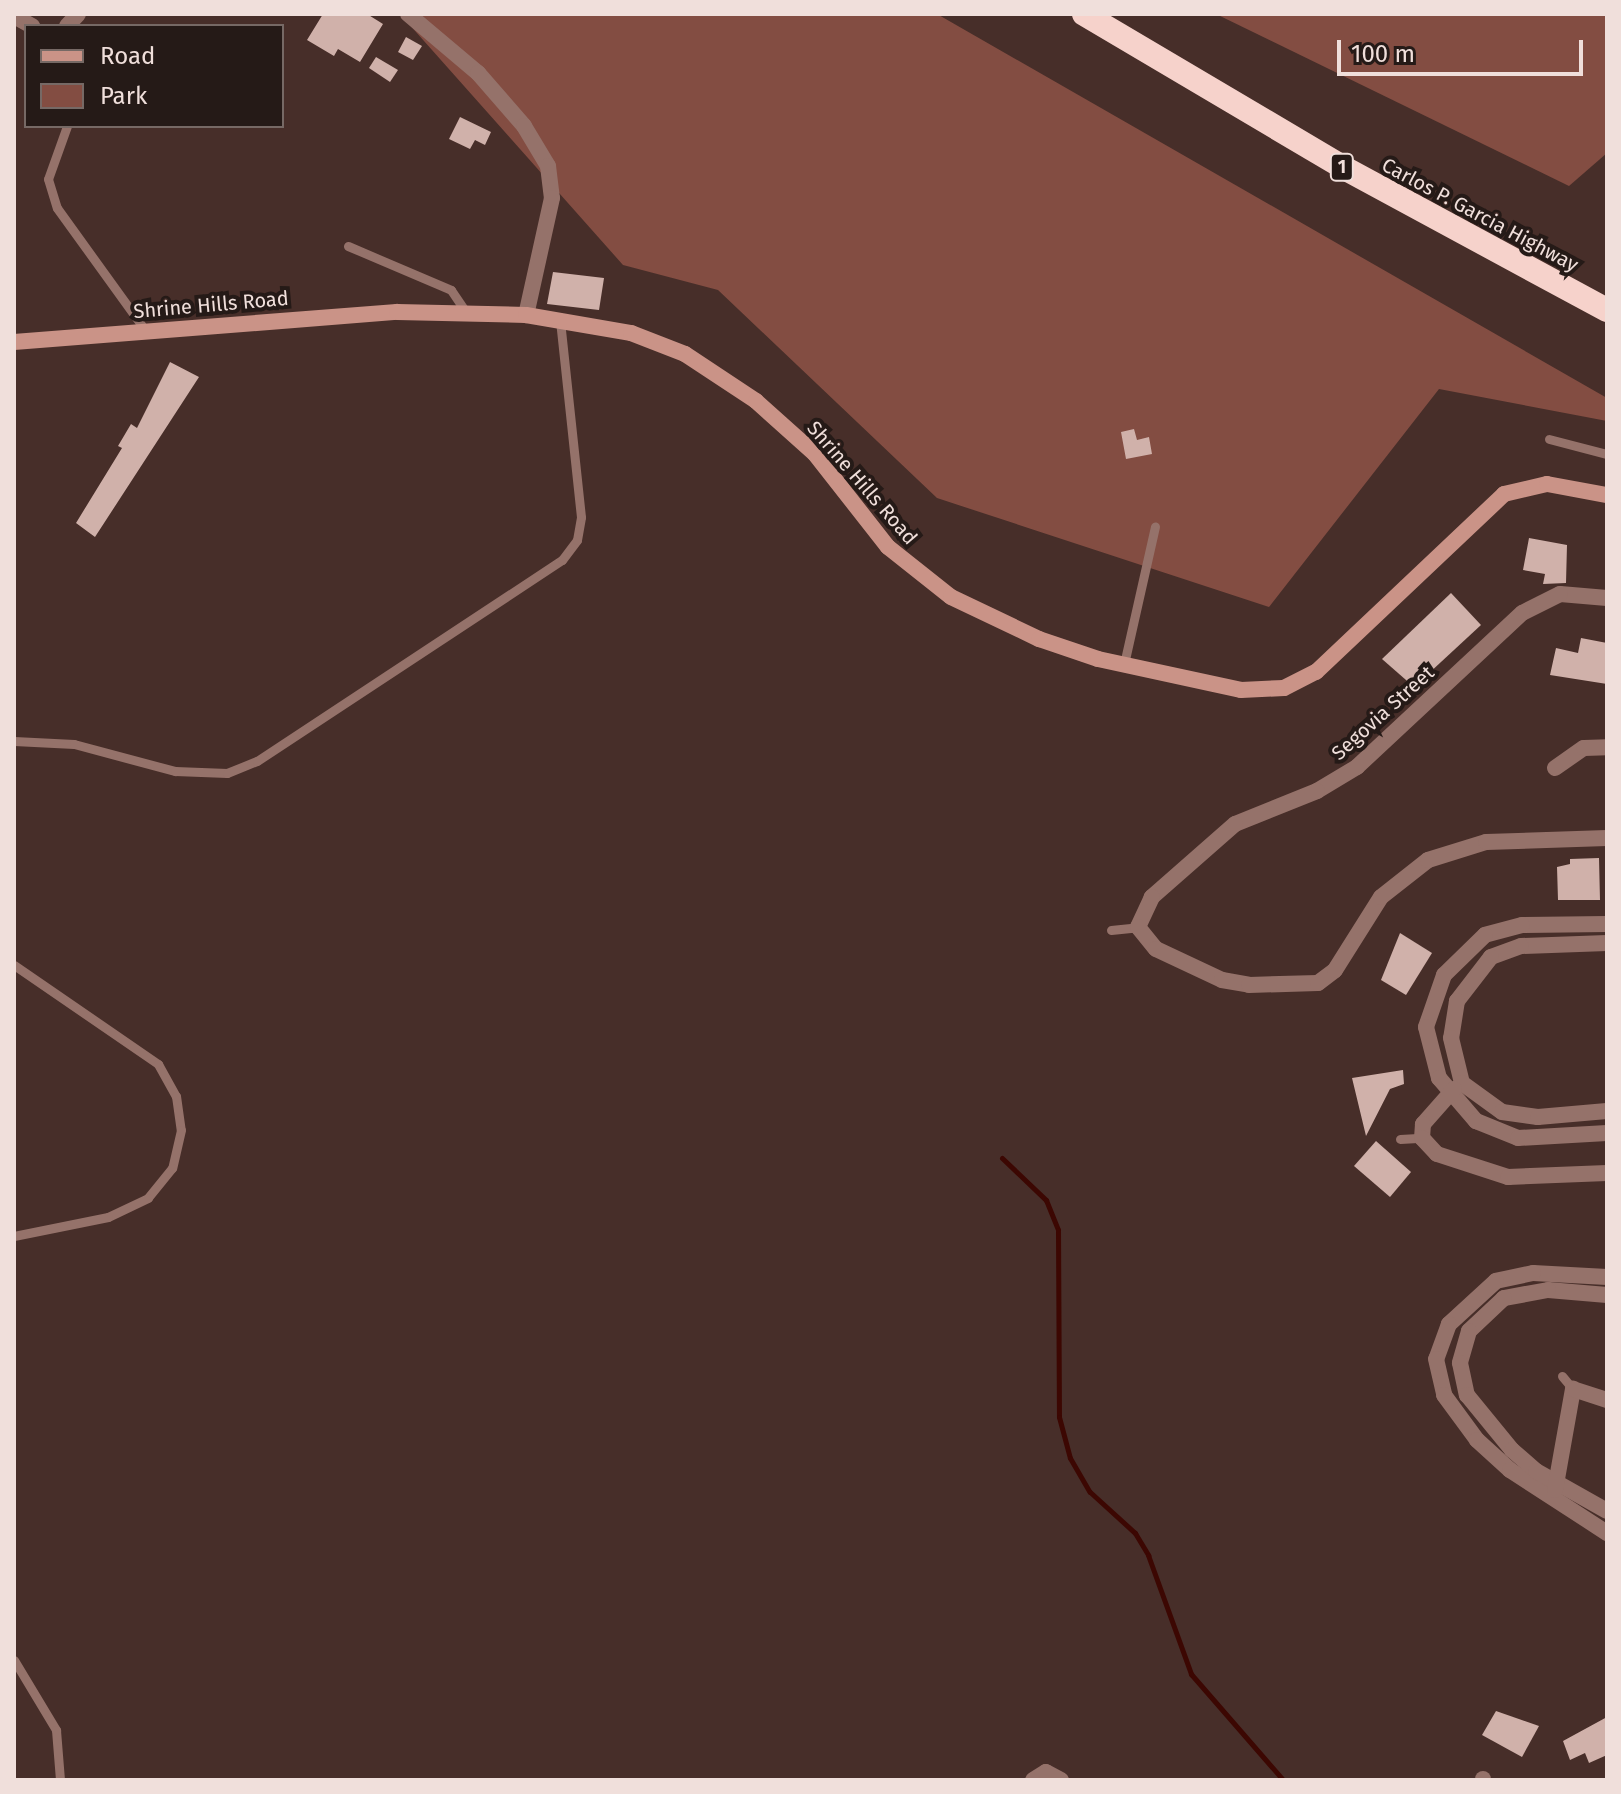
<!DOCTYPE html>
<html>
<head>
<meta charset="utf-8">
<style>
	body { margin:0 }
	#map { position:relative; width:1621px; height:1794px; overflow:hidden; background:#472e29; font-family:"Fira Sans",sans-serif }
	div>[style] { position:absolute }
	.green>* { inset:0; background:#834d42 }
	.stream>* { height:5px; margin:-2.5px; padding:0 2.5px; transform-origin:2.5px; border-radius:2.5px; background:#3c0702 }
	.building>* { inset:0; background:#d0b1aa }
	.lane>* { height:9px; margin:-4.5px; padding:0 4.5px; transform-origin:4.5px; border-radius:4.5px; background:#95726a }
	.street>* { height:16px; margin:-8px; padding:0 8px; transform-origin:8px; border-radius:8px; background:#95726a }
	.secondary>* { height:16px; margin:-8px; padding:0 8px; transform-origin:8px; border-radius:8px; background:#ca9387 }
	.highway>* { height:24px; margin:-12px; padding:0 12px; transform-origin:12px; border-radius:12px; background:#f6d2cb }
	span { translate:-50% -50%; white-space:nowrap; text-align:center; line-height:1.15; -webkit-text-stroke:8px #251a17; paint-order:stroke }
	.shield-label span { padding:2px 6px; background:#251a17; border:2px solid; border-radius:6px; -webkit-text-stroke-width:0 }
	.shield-label { font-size:18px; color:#f0dfdb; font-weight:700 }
	.street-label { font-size:20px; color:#f0dfdb }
	.frame { position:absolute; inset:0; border:16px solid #f0dfdb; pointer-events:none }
	.legend { position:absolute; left:24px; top:24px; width:260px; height:104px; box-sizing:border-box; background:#251a17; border:2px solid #766965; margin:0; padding:10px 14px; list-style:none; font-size:24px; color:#f0dfdb }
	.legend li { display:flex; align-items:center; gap:16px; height:40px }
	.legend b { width:40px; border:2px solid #766965 }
	.scale { position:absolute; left:1337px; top:40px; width:246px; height:36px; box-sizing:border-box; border:4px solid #f0dfdb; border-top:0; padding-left:10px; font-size:24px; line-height:28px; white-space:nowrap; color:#f0dfdb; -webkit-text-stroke:6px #251a17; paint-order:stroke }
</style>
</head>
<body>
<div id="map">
	<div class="green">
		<div style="clip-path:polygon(400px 14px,937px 14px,1607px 398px,1607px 421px,1439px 389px,1269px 607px,937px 498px,718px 290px,623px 265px)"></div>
		<div style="clip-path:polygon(1216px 14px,1607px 14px,1607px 153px,1569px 186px)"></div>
	</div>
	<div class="stream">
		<div style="left:1002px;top:1158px;width:61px;rotate:43.7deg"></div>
		<div style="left:1046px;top:1200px;width:32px;rotate:68deg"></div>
		<div style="left:1058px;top:1230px;width:187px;rotate:89.7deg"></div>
		<div style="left:1059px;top:1417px;width:42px;rotate:75deg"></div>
		<div style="left:1070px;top:1458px;width:39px;rotate:60deg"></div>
		<div style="left:1090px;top:1492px;width:61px;rotate:42.3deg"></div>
		<div style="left:1135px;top:1533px;width:26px;rotate:59deg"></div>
		<div style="left:1148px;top:1555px;width:127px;rotate:70.1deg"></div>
		<div style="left:1191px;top:1674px;width:140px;rotate:49deg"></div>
	</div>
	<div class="building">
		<div style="clip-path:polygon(323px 14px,367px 14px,383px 24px,360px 62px,338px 49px,334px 56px,307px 40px)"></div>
		<div style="clip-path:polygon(406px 37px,422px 46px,413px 60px,398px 52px)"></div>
		<div style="clip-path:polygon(376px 57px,398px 70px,390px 82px,369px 68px)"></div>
		<div style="clip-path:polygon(460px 117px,491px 132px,485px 145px,475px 140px,470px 149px,449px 139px)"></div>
		<div style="clip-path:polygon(553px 272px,604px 278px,599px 310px,547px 304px)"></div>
		<div style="clip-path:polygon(170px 362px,199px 377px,95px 537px,76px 523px,122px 448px,118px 446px,131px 424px,137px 428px)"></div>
		<div style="clip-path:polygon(1134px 429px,1137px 440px,1149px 437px,1152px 454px,1126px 459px,1121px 432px)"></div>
		<div style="clip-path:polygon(1529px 538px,1567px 545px,1566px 583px,1543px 584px,1545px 574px,1523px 570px)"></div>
		<div style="clip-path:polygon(1451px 593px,1481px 625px,1414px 687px,1382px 659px)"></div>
		<div style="clip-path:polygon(1581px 638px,1607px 643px,1607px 684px,1550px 675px,1556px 648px,1578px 653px)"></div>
		<div style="clip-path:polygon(1599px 858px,1600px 900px,1558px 900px,1557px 867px,1570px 864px,1570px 859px)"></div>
		<div style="clip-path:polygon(1400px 933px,1432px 953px,1406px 995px,1381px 980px)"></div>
		<div style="clip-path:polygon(1403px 1070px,1404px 1084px,1390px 1089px,1366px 1136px,1352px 1078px)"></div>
		<div style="clip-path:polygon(1376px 1141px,1411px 1172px,1390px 1197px,1354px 1166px)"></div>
		<div style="clip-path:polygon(1496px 1711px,1539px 1726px,1522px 1757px,1482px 1735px)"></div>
		<div style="clip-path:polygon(1607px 1717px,1607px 1755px,1589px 1763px,1585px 1753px,1570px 1760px,1563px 1741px)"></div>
	</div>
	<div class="lane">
		<div style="left:67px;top:126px;width:56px;rotate:109.7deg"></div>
		<div style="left:48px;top:179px;width:30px;rotate:73deg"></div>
		<div style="left:57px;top:208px;width:150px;rotate:54.2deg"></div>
		<div style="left:348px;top:246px;width:112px;rotate:23.1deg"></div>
		<div style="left:451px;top:290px;width:27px;rotate:56deg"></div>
		<div style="left:1549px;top:439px;width:60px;rotate:14.5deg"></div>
		<div style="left:1124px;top:664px;width:141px;rotate:-77.3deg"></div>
		<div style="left:14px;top:741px;width:60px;rotate:2.9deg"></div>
		<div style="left:74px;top:744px;width:105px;rotate:15deg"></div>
		<div style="left:175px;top:771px;width:52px;rotate:2.2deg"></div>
		<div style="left:227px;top:773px;width:32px;rotate:-22deg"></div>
		<div style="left:257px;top:761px;width:365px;rotate:-33.4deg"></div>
		<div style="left:562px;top:560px;width:25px;rotate:-53deg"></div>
		<div style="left:577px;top:540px;width:23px;rotate:-80deg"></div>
		<div style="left:581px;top:517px;width:199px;rotate:-96.1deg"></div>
		<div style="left:1111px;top:930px;width:27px;rotate:-6deg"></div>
		<div style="left:14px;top:965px;width:175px;rotate:34.5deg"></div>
		<div style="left:158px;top:1064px;width:37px;rotate:61deg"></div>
		<div style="left:176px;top:1096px;width:34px;rotate:82deg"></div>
		<div style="left:181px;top:1130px;width:39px;rotate:103deg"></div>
		<div style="left:172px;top:1168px;width:38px;rotate:129deg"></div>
		<div style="left:148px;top:1198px;width:44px;rotate:154.6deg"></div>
		<div style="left:108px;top:1217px;width:96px;rotate:168.6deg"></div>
		<div style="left:1400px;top:1139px;width:22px;rotate:-3deg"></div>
		<div style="left:1562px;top:1376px;width:17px;rotate:50deg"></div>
		<div style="left:14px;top:1660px;width:82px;rotate:59deg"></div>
		<div style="left:56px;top:1730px;width:50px;rotate:85.4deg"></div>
	</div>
	<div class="street">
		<div style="left:408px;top:14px;width:92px;rotate:40.1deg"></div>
		<div style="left:478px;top:73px;width:70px;rotate:49deg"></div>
		<div style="left:524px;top:126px;width:47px;rotate:59deg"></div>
		<div style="left:548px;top:166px;width:32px;rotate:83deg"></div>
		<div style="left:552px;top:198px;width:120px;rotate:102.5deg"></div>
		<div style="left:14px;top:16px;width:21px;rotate:29deg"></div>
		<div style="left:67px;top:26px;width:16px;rotate:-47deg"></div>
		<div style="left:1607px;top:598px;width:47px;rotate:-175.1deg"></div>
		<div style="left:1560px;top:594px;width:42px;rotate:153.4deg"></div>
		<div style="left:1522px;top:613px;width:226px;rotate:137deg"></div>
		<div style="left:1357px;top:767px;width:47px;rotate:149deg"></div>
		<div style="left:1317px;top:791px;width:88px;rotate:158.1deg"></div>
		<div style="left:1235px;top:824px;width:111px;rotate:138.7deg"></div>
		<div style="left:1152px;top:897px;width:33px;rotate:115deg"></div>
		<div style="left:1138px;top:927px;width:28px;rotate:51deg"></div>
		<div style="left:1156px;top:949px;width:73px;rotate:25.2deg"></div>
		<div style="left:1222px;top:980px;width:27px;rotate:10deg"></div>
		<div style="left:1249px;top:985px;width:69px;rotate:-1.7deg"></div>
		<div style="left:1318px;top:983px;width:21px;rotate:-37deg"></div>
		<div style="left:1335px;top:970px;width:86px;rotate:-57.8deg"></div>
		<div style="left:1381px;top:897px;width:60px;rotate:-38.2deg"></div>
		<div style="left:1428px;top:860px;width:61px;rotate:-17.2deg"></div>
		<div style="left:1486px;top:842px;width:121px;rotate:-1.9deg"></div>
		<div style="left:1555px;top:768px;width:35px;rotate:-35deg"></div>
		<div style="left:1584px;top:748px;width:23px;rotate:-2deg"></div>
		<div style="left:1607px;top:924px;width:85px;rotate:179.3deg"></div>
		<div style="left:1522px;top:925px;width:38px;rotate:165deg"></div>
		<div style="left:1485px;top:935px;width:57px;rotate:135.7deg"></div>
		<div style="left:1444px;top:975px;width:55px;rotate:109.1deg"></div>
		<div style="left:1426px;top:1027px;width:53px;rotate:75.7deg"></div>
		<div style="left:1439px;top:1078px;width:57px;rotate:49.3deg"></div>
		<div style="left:1476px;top:1121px;width:45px;rotate:22deg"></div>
		<div style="left:1518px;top:1138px;width:89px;rotate:-3.2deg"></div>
		<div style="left:1607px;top:943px;width:86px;rotate:178deg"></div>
		<div style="left:1521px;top:946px;width:32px;rotate:160deg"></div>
		<div style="left:1491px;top:957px;width:56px;rotate:127.7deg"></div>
		<div style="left:1457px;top:1001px;width:37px;rotate:99deg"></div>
		<div style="left:1451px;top:1038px;width:46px;rotate:76.3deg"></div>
		<div style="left:1462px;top:1083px;width:49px;rotate:35.9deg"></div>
		<div style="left:1502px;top:1112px;width:36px;rotate:8deg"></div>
		<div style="left:1538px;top:1117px;width:69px;rotate:-5deg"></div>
		<div style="left:1454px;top:1089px;width:47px;rotate:131.5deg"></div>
		<div style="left:1423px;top:1124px;width:14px;rotate:94deg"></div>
		<div style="left:1422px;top:1138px;width:22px;rotate:47deg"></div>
		<div style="left:1437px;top:1154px;width:75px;rotate:17.9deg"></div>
		<div style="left:1508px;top:1177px;width:99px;rotate:-2.3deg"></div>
		<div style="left:1607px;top:1277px;width:74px;rotate:-176.9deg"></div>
		<div style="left:1533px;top:1273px;width:38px;rotate:168deg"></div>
		<div style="left:1496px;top:1281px;width:64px;rotate:137.5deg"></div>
		<div style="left:1449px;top:1324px;width:37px;rotate:110deg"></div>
		<div style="left:1436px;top:1359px;width:37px;rotate:77deg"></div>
		<div style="left:1444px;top:1395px;width:56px;rotate:53.7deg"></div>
		<div style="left:1477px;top:1440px;width:45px;rotate:42.3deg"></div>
		<div style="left:1510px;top:1470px;width:116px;rotate:33deg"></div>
		<div style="left:1607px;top:1295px;width:59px;rotate:-175.2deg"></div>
		<div style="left:1548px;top:1290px;width:45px;rotate:169.7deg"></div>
		<div style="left:1504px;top:1298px;width:48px;rotate:136.7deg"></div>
		<div style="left:1469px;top:1331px;width:33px;rotate:106deg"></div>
		<div style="left:1460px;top:1363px;width:33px;rotate:78deg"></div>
		<div style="left:1467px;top:1395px;width:71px;rotate:50.7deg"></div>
		<div style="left:1512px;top:1450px;width:32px;rotate:41deg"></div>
		<div style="left:1536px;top:1471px;width:81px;rotate:29.4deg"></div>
		<div style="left:1555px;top:1490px;width:103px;rotate:-79.9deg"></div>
		<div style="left:1573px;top:1389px;width:36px;rotate:18deg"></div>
		<div style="left:1483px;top:1779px;width:1px;rotate:90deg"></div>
		<div style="left:1033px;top:1780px;width:15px;rotate:-32deg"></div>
		<div style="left:1046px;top:1772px;width:17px;rotate:28deg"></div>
	</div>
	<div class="secondary">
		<div style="left:14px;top:342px;width:384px;rotate:-4.5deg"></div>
		<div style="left:397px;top:312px;width:129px;rotate:1.3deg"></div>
		<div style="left:526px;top:315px;width:107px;rotate:9.7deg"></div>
		<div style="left:631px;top:333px;width:58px;rotate:21.3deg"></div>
		<div style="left:685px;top:354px;width:85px;rotate:33.5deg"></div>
		<div style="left:756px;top:401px;width:79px;rotate:41.9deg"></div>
		<div style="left:815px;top:454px;width:118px;rotate:51.9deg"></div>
		<div style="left:888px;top:547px;width:80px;rotate:38.4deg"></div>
		<div style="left:951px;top:597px;width:98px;rotate:25.5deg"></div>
		<div style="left:1039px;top:639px;width:62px;rotate:18.7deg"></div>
		<div style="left:1098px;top:659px;width:146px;rotate:12.2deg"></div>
		<div style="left:1241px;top:690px;width:43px;rotate:-2.7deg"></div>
		<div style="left:1284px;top:688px;width:36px;rotate:-27deg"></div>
		<div style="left:1316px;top:672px;width:259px;rotate:-43.4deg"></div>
		<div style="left:1504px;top:494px;width:44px;rotate:-13.1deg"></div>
		<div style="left:1547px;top:484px;width:61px;rotate:10.4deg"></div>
	</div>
	<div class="highway">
		<div style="left:1084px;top:14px;width:304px;rotate:30.6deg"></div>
		<div style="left:1346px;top:169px;width:297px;rotate:28.4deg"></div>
	</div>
	<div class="shield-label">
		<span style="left:1342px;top:167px">1</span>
	</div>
	<div class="street-label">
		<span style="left:1480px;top:215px;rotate:28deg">Carlos P. Garcia Highway</span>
		<span style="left:211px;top:305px;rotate:-5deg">Shrine Hills Road</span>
		<span style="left:862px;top:483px;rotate:49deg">Shrine Hills Road</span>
		<span style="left:1383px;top:713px;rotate:-42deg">Segovia Street</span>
	</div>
	<div class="frame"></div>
	<ul class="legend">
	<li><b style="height:10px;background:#ca9387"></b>Road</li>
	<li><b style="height:22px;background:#834d42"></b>Park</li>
	</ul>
	<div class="scale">100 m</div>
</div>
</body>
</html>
